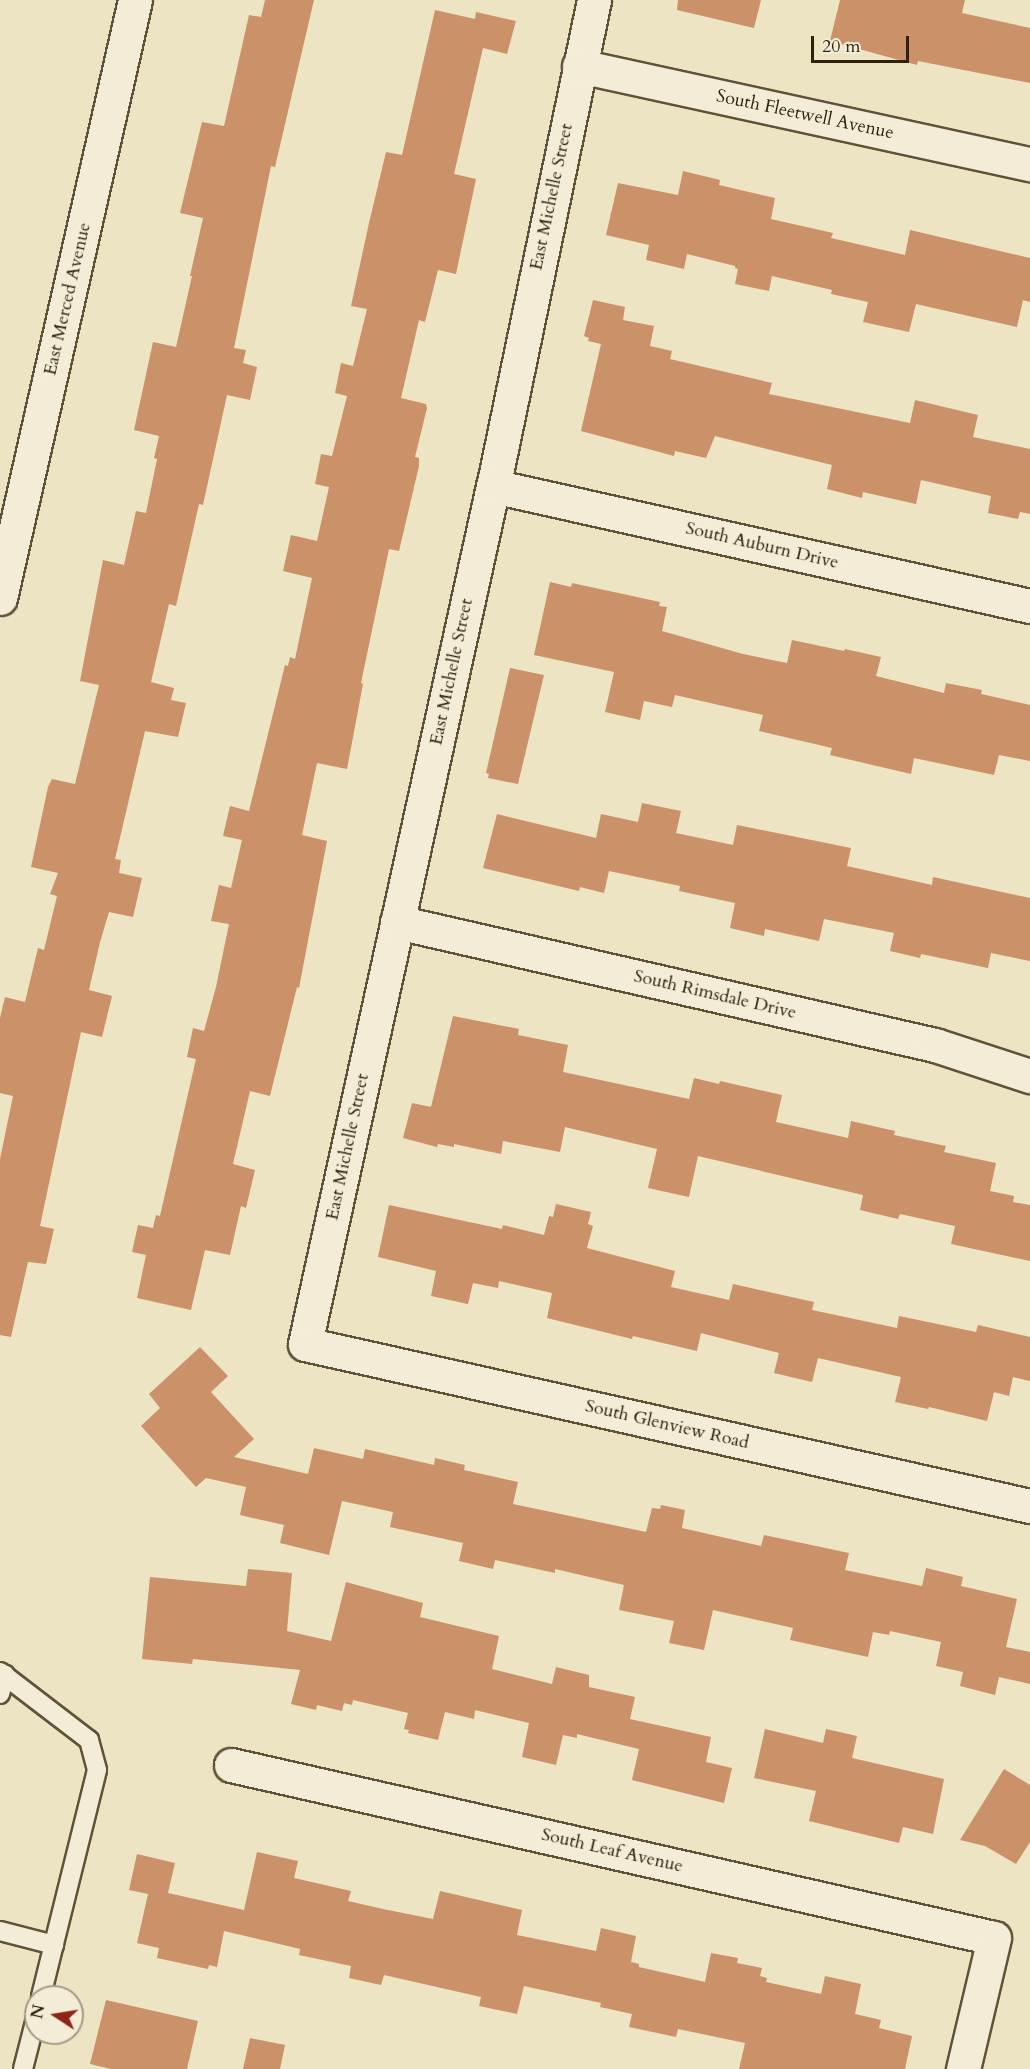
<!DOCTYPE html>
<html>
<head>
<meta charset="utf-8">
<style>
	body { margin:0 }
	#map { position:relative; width:1030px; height:2069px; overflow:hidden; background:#ede4c3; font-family:Cardo,serif }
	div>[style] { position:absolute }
	.building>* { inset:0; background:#cb9168 }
	.roads { filter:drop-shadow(2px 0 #5f5238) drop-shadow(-2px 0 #5f5238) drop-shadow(0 2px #5f5238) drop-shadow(0 -2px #5f5238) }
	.lane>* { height:18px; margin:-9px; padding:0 9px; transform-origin:9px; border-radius:9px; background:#f3edd8 }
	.street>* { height:33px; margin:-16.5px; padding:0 16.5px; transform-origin:16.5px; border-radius:16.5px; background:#f3edd8 }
	.secondary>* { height:33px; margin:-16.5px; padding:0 16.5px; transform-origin:16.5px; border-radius:16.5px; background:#f3edd8 }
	span { translate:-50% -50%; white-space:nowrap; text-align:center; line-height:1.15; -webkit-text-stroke:6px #f3edd8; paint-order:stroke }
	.street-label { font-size:18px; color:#30210a }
	.north { position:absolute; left:24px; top:1985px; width:60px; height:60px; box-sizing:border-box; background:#f3edd8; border:2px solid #a59b86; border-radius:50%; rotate:282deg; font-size:16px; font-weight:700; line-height:24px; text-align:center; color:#30210a }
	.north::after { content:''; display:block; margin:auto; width:21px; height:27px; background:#8f2418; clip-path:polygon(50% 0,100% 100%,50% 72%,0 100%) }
	.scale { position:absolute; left:811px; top:36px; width:98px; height:27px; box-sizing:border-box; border:3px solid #30210a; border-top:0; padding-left:8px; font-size:18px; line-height:21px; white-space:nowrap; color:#30210a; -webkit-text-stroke:4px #f3edd8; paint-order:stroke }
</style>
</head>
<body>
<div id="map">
	<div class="building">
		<div style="clip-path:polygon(265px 0,314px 0,275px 167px,271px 166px,234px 348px,246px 350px,243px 363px,257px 367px,250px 400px,227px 395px,203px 505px,199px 504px,176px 606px,169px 604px,151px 682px,174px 688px,171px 700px,186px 703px,178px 737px,145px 731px,115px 859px,121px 860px,119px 873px,142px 878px,133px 917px,109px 912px,100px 942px,89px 990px,112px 996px,102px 1037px,81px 1032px,40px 1226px,54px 1229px,46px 1264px,28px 1262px,11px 1337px,0 1335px,0 1159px,13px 1096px,0 1093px,0 1018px,5px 997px,25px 1002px,38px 948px,44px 950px,57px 896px,50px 894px,58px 873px,31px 867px,48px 787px,52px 779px,75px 784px,99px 685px,80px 681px,103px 560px,124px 565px,136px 511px,146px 513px,157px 459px,154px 458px,159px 436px,134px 430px,153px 342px,176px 347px,192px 276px,190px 276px,203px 218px,180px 213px,202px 122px,224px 126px,249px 15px,261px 17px)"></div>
		<div style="clip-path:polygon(678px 0,761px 0,754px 28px,677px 10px)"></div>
		<div style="clip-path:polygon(840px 0,965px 0,962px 13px,1030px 28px,1030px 83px,918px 61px,917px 65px,830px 41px)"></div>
		<div style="clip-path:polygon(435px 10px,475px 19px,476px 12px,516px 21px,507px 54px,483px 48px,454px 174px,476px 179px,456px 274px,438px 270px,425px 322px,419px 320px,401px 398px,426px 404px,427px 408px,415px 457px,419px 458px,419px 466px,399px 551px,389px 549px,361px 683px,363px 684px,347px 769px,317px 763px,302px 835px,327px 841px,299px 988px,297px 987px,270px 1096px,250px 1091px,233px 1164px,255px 1170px,246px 1208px,241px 1206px,230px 1255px,205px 1250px,191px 1310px,137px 1298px,146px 1255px,132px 1252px,138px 1225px,153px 1228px,156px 1215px,160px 1216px,196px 1059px,187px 1057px,193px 1028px,204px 1031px,216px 987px,229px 924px,211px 921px,219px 885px,231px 888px,242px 840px,223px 836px,230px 806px,249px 811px,285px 665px,288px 666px,290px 657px,295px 659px,312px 578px,283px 571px,291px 535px,317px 541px,329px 487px,315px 484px,321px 454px,332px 456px,347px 396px,335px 393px,341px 363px,353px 366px,367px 309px,351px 306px,369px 223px,386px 152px,402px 155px)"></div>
		<div style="clip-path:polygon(683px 171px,720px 180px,719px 185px,775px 198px,771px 219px,833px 233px,831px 238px,905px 255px,910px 230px,1030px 258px,1030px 302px,1023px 300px,1017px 327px,916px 304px,909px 332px,863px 322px,868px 302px,831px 294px,832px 290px,772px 276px,769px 291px,735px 284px,738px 269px,735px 268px,735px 266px,687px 254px,684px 269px,646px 260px,649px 245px,606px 235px,618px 183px,678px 195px)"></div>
		<div style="clip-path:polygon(593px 300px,625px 307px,623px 320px,654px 326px,650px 346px,672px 351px,670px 359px,772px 383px,769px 394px,910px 423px,915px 400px,978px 415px,973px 437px,1030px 449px,1030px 514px,1020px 512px,1018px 519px,988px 513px,991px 496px,921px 480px,916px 504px,863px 492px,862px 498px,827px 489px,832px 465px,715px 436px,706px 458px,675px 451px,674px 456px,581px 431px,601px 344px,588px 341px,589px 338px,584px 336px)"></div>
		<div style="clip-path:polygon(550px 582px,571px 587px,572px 583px,660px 602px,659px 606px,667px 607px,662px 631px,743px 654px,787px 663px,792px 640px,844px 651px,845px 649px,881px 657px,876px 676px,944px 693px,946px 683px,982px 690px,981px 694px,1030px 705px,1030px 761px,999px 755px,994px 775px,914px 758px,911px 774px,830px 755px,832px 748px,759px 731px,763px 715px,675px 695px,672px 707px,644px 701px,640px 720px,605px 712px,614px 672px,534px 655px)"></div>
		<div style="clip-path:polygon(510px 668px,544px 675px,518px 784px,488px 778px,489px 774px,486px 773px)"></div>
		<div style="clip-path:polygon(642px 803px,681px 811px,676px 833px,733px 845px,737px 825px,851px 848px,847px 866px,932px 885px,933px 877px,1030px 898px,1030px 961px,991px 953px,988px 968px,921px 954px,920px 958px,890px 951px,894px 933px,824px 919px,819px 941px,765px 929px,764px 936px,730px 928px,735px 903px,679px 891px,680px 886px,609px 871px,604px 893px,580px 887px,579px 891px,483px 868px,497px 814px,596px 838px,601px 814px,638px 822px)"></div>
		<div style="clip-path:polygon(453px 1016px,519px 1029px,518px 1035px,568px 1045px,563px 1072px,689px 1099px,694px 1078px,719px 1084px,720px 1081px,782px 1095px,776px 1122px,848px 1138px,851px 1121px,895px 1131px,894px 1135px,946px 1146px,944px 1152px,996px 1163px,990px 1191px,1014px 1196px,1013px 1202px,1030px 1205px,1030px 1261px,951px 1244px,955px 1226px,900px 1214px,898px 1219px,860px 1210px,863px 1195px,698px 1156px,689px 1197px,648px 1188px,657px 1149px,565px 1127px,560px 1152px,503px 1141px,501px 1154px,454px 1144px,454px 1147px,438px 1144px,437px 1147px,403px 1138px,412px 1103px,431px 1107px)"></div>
		<div style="clip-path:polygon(556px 1204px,591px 1212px,588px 1224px,593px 1226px,587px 1248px,675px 1271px,671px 1287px,729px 1300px,733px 1284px,814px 1302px,812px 1310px,897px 1328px,899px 1316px,976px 1332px,978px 1325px,1030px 1337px,1030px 1381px,1013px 1377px,1009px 1396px,994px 1392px,987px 1421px,929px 1407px,928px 1409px,895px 1402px,901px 1377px,818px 1358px,812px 1382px,774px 1373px,779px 1353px,701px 1333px,697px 1351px,633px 1336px,632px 1339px,547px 1318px,552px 1293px,499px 1281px,498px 1288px,473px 1283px,468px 1304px,431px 1296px,436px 1271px,378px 1257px,389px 1205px,502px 1229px,503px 1225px,544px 1235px,549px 1216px,553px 1217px)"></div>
		<div style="clip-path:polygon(200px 1347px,228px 1376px,211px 1392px,254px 1439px,234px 1457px,308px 1474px,314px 1448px,363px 1459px,365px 1449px,434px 1465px,435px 1458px,465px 1465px,464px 1470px,518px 1482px,513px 1504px,646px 1532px,652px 1508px,660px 1509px,661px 1505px,685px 1510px,682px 1528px,761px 1546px,764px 1535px,849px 1553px,845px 1570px,922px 1586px,926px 1568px,963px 1577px,961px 1586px,1017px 1599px,1006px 1647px,1030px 1652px,1030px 1684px,999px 1677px,995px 1695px,960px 1686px,963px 1672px,936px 1666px,941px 1642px,890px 1631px,889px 1635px,873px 1632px,868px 1657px,790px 1640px,793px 1628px,713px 1610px,704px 1650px,669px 1643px,674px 1621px,619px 1610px,624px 1585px,555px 1569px,555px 1573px,495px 1560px,493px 1569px,459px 1561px,463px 1543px,390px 1527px,393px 1512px,342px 1501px,329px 1555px,280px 1543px,284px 1525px,240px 1515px,246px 1487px,206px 1478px,196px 1487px,141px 1426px,160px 1408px,149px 1394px)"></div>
		<div style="clip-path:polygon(248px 1569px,292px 1573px,287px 1631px,331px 1641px,346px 1582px,423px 1603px,420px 1617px,499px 1636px,492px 1669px,552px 1684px,556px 1667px,589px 1675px,589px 1687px,635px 1697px,630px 1719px,711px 1737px,706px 1762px,732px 1768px,724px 1803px,632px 1780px,639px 1749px,577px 1734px,577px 1738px,563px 1735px,556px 1765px,522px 1757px,529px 1723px,475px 1710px,474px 1719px,445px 1712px,438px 1740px,408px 1733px,409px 1730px,404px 1729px,408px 1713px,353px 1700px,352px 1705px,344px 1703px,342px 1711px,317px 1705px,316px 1710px,291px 1704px,300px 1670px,193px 1659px,192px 1664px,142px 1659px,150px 1577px,246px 1586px)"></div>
		<div style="clip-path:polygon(765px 1729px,823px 1743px,826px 1729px,857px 1736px,852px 1758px,944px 1779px,933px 1834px,903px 1827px,899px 1843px,809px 1821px,816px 1791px,754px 1778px)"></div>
		<div style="clip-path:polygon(1004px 1769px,1030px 1785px,1030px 1842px,1016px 1864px,985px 1846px,960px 1840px)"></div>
		<div style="clip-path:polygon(257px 1852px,298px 1861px,294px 1878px,351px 1891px,348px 1901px,383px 1909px,433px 1919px,440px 1891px,522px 1910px,517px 1935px,596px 1951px,601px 1928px,636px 1936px,631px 1962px,639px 1964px,639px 1967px,705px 1982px,711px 1953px,738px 1958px,737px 1963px,762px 1968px,760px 1976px,767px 1978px,766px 1982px,821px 1994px,825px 1976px,861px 1984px,855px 2014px,881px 2020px,879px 2028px,912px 2036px,905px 2069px,739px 2069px,745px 2043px,678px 2029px,676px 2037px,629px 2027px,632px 2014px,600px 2007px,601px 2003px,524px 1986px,517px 2014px,479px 2006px,481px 1997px,384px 1975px,381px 1985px,349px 1978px,351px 1966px,299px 1955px,300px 1949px,224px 1931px,217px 1967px,209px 1965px,208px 1969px,157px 1958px,159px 1948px,137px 1943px,148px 1894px,129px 1890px,137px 1854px,175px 1863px,168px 1893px,244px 1910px)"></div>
		<div style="clip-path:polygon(106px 2000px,198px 2021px,187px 2069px,111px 2069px,90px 2064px)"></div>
		<div style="clip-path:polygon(250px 2038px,285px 2045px,280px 2069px,243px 2069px)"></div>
	</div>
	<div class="roads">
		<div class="lane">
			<div style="left:0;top:1672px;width:112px;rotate:37.4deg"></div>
			<div style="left:89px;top:1740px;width:31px;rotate:75deg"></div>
			<div style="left:97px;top:1770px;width:234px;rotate:103.9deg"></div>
			<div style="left:0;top:1694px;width:20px;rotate:-75deg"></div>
			<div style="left:0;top:1931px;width:56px;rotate:14.5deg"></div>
			<div style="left:23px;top:2069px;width:53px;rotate:-75.7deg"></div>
		</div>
		<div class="street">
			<div style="left:594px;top:0;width:496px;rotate:101.7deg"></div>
			<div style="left:493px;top:486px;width:878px;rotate:102.36deg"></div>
			<div style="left:305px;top:1344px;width:743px;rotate:12.6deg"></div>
			<div style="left:579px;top:66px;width:462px;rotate:12.3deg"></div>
			<div style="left:493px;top:486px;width:550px;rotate:12.6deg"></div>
			<div style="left:397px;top:922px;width:552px;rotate:12.88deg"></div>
			<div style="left:935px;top:1045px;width:100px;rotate:18.1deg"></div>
			<div style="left:231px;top:1765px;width:782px;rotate:12.78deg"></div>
			<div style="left:994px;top:1938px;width:135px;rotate:103.3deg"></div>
		</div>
		<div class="secondary">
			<div style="left:0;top:598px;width:613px;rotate:-77.28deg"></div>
		</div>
	</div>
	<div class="street-label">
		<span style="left:805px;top:115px;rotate:12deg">South Fleetwell Avenue</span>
		<span style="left:552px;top:197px;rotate:-78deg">East Michelle Street</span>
		<span style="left:68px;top:299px;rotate:-77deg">East Merced Avenue</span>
		<span style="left:762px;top:546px;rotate:13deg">South Auburn Drive</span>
		<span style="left:452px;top:672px;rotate:-78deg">East Michelle Street</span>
		<span style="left:715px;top:995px;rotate:13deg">South Rimsdale Drive</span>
		<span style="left:348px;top:1147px;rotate:-78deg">East Michelle Street</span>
		<span style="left:667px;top:1425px;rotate:13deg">South Glenview Road</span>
		<span style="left:612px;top:1851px;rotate:13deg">South Leaf Avenue</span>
	</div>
	<div class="north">N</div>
	<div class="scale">20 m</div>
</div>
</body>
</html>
